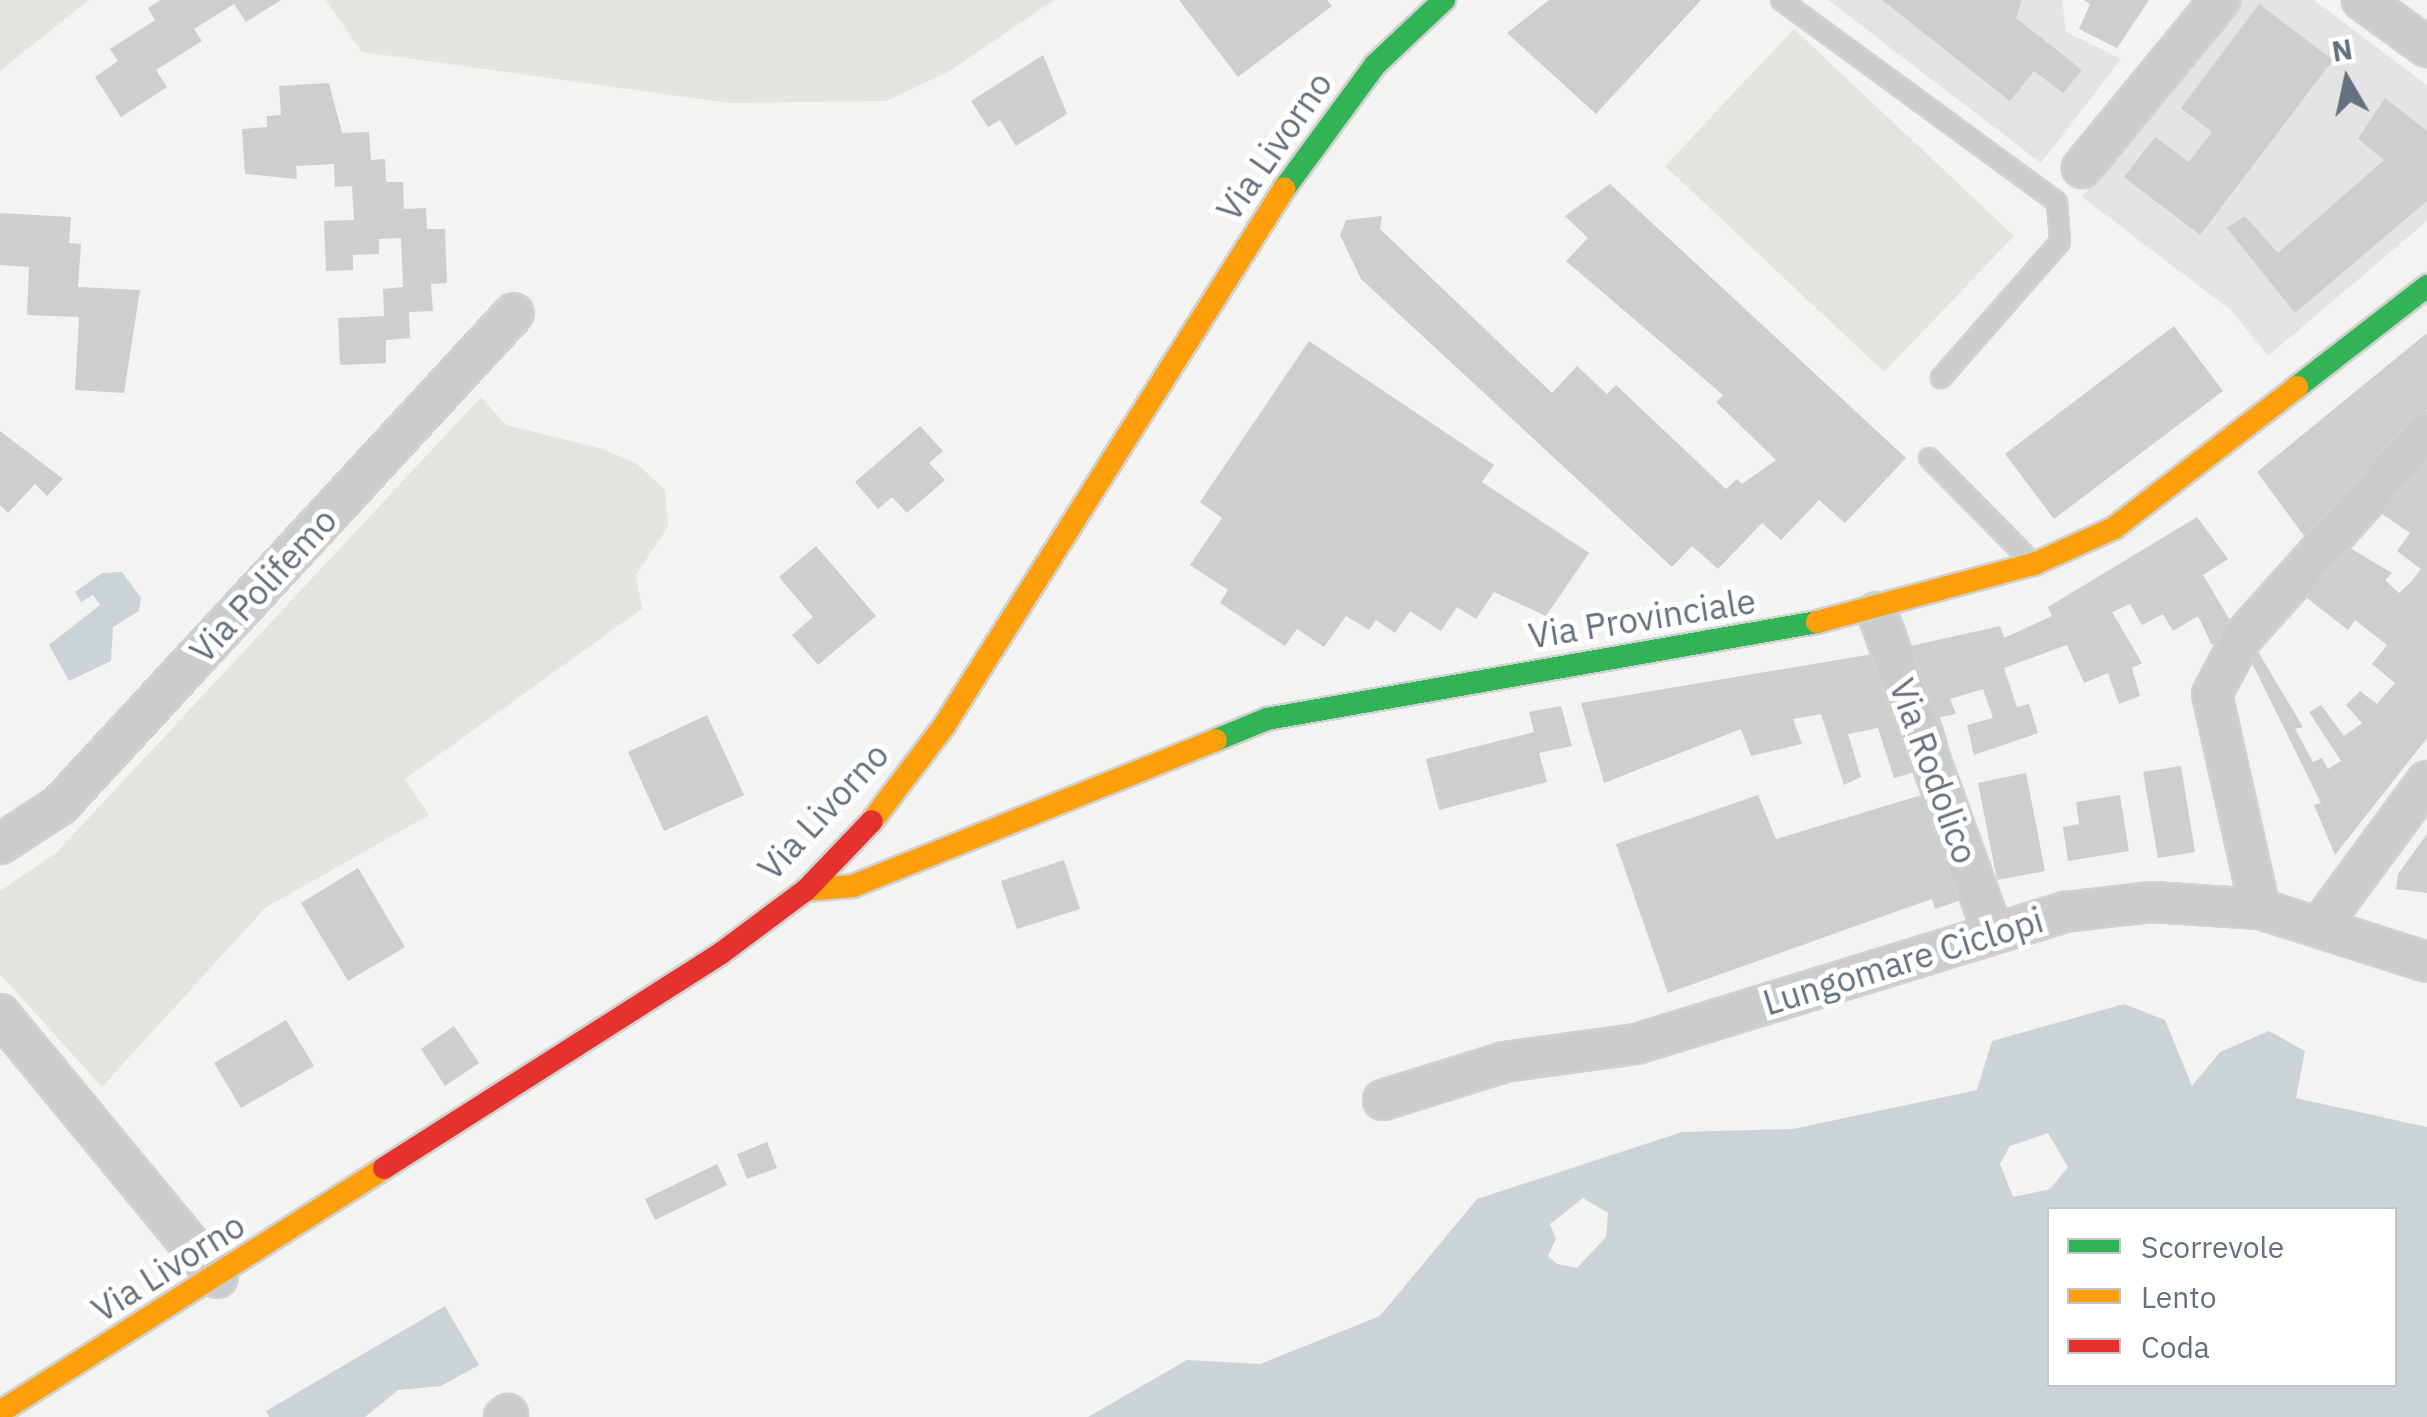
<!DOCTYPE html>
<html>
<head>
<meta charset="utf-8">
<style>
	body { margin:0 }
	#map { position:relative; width:2427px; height:1417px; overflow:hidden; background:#f3f3f1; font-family:"IBM Plex Sans",sans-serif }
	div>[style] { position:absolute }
	.built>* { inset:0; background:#e3e4e3 }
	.green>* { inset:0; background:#e2e6df }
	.water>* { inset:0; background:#ccd3d6 }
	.building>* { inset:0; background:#cdcece }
	.roads { filter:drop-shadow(2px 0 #d0d1d0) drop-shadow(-2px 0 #d0d1d0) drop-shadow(0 2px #d0d1d0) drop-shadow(0 -2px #d0d1d0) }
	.lane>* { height:18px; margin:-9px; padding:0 9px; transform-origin:9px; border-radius:9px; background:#cbcccc }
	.street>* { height:38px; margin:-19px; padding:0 19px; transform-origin:19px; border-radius:19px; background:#cbcccc }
	.fast>* { height:22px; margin:-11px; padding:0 11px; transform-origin:11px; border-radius:11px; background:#30b455 }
	.slow>* { height:22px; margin:-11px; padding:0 11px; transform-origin:11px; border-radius:11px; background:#ff9f0a }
	.jam>* { height:22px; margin:-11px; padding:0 11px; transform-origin:11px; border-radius:11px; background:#e5322d }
	span { translate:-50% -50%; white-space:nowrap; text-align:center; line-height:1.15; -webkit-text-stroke:10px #fff; paint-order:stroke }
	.street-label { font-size:35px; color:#647180 }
	.legend { position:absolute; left:2047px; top:1207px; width:350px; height:180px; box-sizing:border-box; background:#fff; border:2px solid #c1c6cc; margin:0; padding:12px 18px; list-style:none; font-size:30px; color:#647180 }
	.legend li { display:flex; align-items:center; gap:20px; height:50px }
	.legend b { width:50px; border:2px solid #c1c6cc }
	.north { position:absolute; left:2297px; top:30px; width:100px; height:100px; -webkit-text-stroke:8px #fff; paint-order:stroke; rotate:351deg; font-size:28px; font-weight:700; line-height:40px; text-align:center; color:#647180 }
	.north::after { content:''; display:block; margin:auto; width:35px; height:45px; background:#647180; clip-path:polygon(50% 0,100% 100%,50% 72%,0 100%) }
</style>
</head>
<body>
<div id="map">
	<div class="built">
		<div style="clip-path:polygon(1828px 0,2062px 0,2066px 32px,2121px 59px,2041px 163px)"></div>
		<div style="clip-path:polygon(2236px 0,2314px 0,2427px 85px,2427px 221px,2268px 356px,2231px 310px,2082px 197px)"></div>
	</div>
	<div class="green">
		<div style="clip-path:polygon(0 0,89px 0,0 71px)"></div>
		<div style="clip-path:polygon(326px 0,1054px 0,948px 72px,886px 101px,729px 103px,362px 52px)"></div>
		<div style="clip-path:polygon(1794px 29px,2014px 236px,1884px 372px,1665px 166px)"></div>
		<div style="clip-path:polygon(481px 397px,506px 425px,600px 448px,636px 463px,665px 490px,668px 527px,636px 575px,642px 609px,405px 779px,429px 815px,265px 908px,102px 1087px,0 974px,0 891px,56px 853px)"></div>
	</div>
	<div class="water">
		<div style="clip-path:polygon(122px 572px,141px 598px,139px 611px,113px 627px,111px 661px,69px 681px,49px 645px,100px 605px,93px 595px,81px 602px,75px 592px,102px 573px)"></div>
		<div style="clip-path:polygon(evenodd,2124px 1004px,2165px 1020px,2192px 1086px,2220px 1052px,2269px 1031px,2305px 1051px,2296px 1098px,2427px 1127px,2427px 1417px,1088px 1417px,1187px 1360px,1260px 1364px,1380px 1316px,1477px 1199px,1682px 1132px,1793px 1129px,1977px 1090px,1992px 1041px,2124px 1004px,2048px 1133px,2068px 1167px,2050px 1189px,2013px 1197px,2000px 1164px,2010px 1146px,2048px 1133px,2124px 1004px,1583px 1198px,1608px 1213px,1606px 1237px,1577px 1268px,1557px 1264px,1548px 1256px,1556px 1239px,1550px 1224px,1583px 1198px,2124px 1004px,2050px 1210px,2394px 1210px,2394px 1384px,2050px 1384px,2050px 1210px)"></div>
		<div style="clip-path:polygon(445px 1306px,479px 1365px,441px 1386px,398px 1390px,365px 1417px,269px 1417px,266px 1411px)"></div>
	</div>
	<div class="building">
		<div style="clip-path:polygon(161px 0,281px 0,246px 22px,234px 4px,194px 29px,202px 41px,156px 70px,167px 87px,121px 117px,95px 77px,118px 61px,110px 49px,155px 20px,148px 8px)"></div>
		<div style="clip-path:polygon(1179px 0,1327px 0,1332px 6px,1238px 77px)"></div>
		<div style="clip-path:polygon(1549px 0,1701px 0,1596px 114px,1507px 33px)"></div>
		<div style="clip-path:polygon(1882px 0,2022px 0,2016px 18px,2082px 70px,2063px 93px,2034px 71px,2010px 101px)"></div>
		<div style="clip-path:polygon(2084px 0,2149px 0,2117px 48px,2079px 29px,2090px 4px)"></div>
		<div style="clip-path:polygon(2259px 4px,2333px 60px,2200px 235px,2124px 177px,2155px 137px,2189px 162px,2212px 132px,2181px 108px)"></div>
		<div style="clip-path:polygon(1043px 55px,1067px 114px,1016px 146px,1000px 120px,988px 127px,971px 101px)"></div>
		<div style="clip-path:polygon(329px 83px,342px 133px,369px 132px,371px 160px,385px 159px,386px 182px,403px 182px,404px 209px,426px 208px,427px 229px,445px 229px,447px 283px,431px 284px,433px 311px,409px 312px,410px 338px,386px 340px,386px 363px,340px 365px,338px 318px,384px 316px,383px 289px,403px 287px,401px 238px,379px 239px,379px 254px,353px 255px,353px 270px,326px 271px,324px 221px,354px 220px,352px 186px,335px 187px,334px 164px,296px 166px,297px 179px,245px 174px,242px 129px,267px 127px,267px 116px,281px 115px,279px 86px)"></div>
		<div style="clip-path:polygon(2385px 98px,2427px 131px,2427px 201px,2295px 313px,2227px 228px,2245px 216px,2278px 253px,2384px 160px,2358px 139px)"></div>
		<div style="clip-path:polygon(1610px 184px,1906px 458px,1845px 523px,1819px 500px,1781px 540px,1762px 523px,1718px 569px,1692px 546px,1672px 567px,1361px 279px,1340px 235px,1346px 220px,1382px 216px,1380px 229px,1552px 393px,1577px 366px,1607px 394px,1616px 385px,1726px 489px,1737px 479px,1742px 484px,1776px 460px,1716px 402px,1723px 395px,1566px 261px,1588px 238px,1565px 216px)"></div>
		<div style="clip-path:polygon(0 213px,71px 217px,69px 243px,81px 244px,78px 287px,140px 290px,124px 393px,75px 390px,79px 317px,27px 315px,29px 267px,0 265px)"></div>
		<div style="clip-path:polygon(2174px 326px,2223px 391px,2054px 519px,2005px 454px)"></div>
		<div style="clip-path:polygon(2427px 333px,2427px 409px,2313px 548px,2257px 472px)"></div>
		<div style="clip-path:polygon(1309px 341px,1494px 465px,1482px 482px,1589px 553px,1546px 616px,1494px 592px,1476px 619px,1457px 607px,1441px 631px,1410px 611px,1395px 633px,1376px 620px,1369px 630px,1346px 616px,1324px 647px,1297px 629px,1285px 646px,1220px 603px,1228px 590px,1190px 565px,1222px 518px,1200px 502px)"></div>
		<div style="clip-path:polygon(920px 426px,943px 451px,929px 463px,945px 480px,907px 513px,892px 497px,878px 509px,855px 482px)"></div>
		<div style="clip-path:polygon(0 431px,63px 479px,47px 496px,35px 484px,8px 513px,0 505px)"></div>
		<div style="clip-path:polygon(2427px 457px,2427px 738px,2335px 855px,2314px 805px,2321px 803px,2248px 655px,2257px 650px,2303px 727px,2295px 729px,2313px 762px,2322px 758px,2328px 769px,2341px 761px,2309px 712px,2321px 705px,2344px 736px,2362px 723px,2346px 705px,2360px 691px,2377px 704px,2395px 683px,2372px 664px,2387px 645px,2355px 620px,2348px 630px,2302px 594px,2345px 545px,2392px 573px,2385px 580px,2399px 593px,2411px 582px,2421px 569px,2397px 551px,2410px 533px,2382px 514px)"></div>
		<div style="clip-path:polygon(2197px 517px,2228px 559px,2203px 575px,2234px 627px,2212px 645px,2198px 616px,2173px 631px,2163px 614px,2142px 625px,2130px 604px,2112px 612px,2142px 663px,2132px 668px,2140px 696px,2119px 704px,2108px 673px,2084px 683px,2067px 645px,2004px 668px,2017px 707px,2029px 704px,2038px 733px,1974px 755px,1967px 725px,1993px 718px,1983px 689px,1950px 699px,1956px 714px,1940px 717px,1948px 743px,1933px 748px,1906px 647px,2000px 626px,2004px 638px,2052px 616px,2048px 607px)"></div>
		<div style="clip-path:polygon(816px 546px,876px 616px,818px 665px,792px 635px,813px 617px,779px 577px)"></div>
		<div style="clip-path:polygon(1879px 653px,1922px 770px,1894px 778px,1878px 728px,1848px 734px,1861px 777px,1844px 785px,1821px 714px,1793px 719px,1802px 744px,1751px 756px,1741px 729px,1604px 783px,1581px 703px)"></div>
		<div style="clip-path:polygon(1561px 706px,1572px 746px,1539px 753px,1547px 782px,1439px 810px,1426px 759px,1534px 732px,1529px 712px)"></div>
		<div style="clip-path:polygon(707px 715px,744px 795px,664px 831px,628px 752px)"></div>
		<div style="clip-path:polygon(2181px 766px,2195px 852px,2158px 858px,2143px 772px)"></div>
		<div style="clip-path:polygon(2026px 773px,2045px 871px,1997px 880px,1978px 783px)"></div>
		<div style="clip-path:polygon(1928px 793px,1970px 897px,1935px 909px,1932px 899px,1923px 902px,1668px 993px,1616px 844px,1758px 795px,1776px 839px)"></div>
		<div style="clip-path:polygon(2120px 795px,2129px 851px,2068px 861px,2063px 827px,2079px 824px,2076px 802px)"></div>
		<div style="clip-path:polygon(2427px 834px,2427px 893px,2396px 889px,2398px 874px)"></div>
		<div style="clip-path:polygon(1064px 860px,1080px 909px,1017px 929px,1001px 881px)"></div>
		<div style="clip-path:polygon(358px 868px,405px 947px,348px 981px,301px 903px)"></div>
		<div style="clip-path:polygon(286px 1020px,314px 1066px,241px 1108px,214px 1063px)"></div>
		<div style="clip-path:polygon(454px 1026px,479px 1063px,445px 1086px,421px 1049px)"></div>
		<div style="clip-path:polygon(767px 1142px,777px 1168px,747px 1179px,737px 1154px)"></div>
		<div style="clip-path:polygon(717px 1164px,727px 1185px,655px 1220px,645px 1199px)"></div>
	</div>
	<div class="roads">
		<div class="lane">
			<div style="left:1781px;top:0;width:342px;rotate:36.2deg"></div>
			<div style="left:2057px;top:202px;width:40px;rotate:85.7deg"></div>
			<div style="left:2060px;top:242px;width:181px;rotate:131.2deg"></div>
			<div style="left:1929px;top:458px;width:144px;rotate:45.3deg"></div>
		</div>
		<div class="street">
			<div style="left:2362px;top:0;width:80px;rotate:35.9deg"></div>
			<div style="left:2082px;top:168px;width:217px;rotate:-50.6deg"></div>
			<div style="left:1877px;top:612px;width:337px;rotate:70.1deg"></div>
			<div style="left:0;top:844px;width:72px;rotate:-33deg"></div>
			<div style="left:60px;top:805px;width:669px;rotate:-47.3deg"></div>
			<div style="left:2260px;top:909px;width:220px;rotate:-102.6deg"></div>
			<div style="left:2212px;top:694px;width:62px;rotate:-62.2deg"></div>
			<div style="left:2241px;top:639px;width:278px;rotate:-48.1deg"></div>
			<div style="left:2320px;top:926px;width:180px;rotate:-53.6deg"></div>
			<div style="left:0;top:1014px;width:342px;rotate:50.5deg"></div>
			<div style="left:1383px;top:1100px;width:127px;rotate:-17.4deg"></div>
			<div style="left:1504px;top:1062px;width:133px;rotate:-7.8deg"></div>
			<div style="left:1636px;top:1044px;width:449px;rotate:-17.1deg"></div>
			<div style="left:2065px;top:912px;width:88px;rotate:-6.6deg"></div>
			<div style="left:2152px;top:902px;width:108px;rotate:3.7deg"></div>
			<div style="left:2260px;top:909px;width:175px;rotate:17.6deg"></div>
			<div style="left:504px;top:1417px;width:5px;rotate:-37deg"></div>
		</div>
		<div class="fast">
			<div style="left:1284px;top:189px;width:154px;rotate:-53.7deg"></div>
			<div style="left:1375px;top:65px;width:95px;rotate:-43.3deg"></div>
			<div style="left:2297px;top:387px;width:165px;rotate:-37.8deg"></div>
			<div style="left:1216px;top:740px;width:55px;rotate:-22.4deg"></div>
			<div style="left:1267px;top:719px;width:558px;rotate:-10deg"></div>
		</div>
		<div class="slow">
			<div style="left:1817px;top:622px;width:225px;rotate:-15deg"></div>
			<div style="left:2034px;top:564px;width:88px;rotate:-24.2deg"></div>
			<div style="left:2114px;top:528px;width:231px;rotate:-37.6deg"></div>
			<div style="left:872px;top:821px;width:119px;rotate:-52.8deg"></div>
			<div style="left:944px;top:726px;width:636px;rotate:-57.66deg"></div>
			<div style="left:806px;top:890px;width:47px;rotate:-4.9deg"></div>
			<div style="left:853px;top:886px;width:391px;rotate:-21.9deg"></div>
			<div style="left:0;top:1412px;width:455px;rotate:-32.4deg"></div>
		</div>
		<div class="jam">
			<div style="left:384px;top:1168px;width:398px;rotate:-32.5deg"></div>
			<div style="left:720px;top:954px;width:107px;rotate:-36.7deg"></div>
			<div style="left:806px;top:890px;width:95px;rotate:-46.3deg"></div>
		</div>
	</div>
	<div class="street-label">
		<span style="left:1274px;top:146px;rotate:-55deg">Via Livorno</span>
		<span style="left:263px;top:585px;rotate:-47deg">Via Polifemo</span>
		<span style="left:1642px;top:618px;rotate:-9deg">Via Provinciale</span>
		<span style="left:1934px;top:771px;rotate:70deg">Via Rodolico</span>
		<span style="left:823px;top:811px;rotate:-47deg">Via Livorno</span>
		<span style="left:1903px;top:961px;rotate:-17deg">Lungomare Ciclopi</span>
		<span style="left:168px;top:1267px;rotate:-32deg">Via Livorno</span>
	</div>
	<ul class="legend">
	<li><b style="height:12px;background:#30b455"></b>Scorrevole</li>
	<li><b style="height:12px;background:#ff9f0a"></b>Lento</li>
	<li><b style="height:12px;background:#e5322d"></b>Coda</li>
	</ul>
	<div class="north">N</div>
</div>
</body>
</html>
